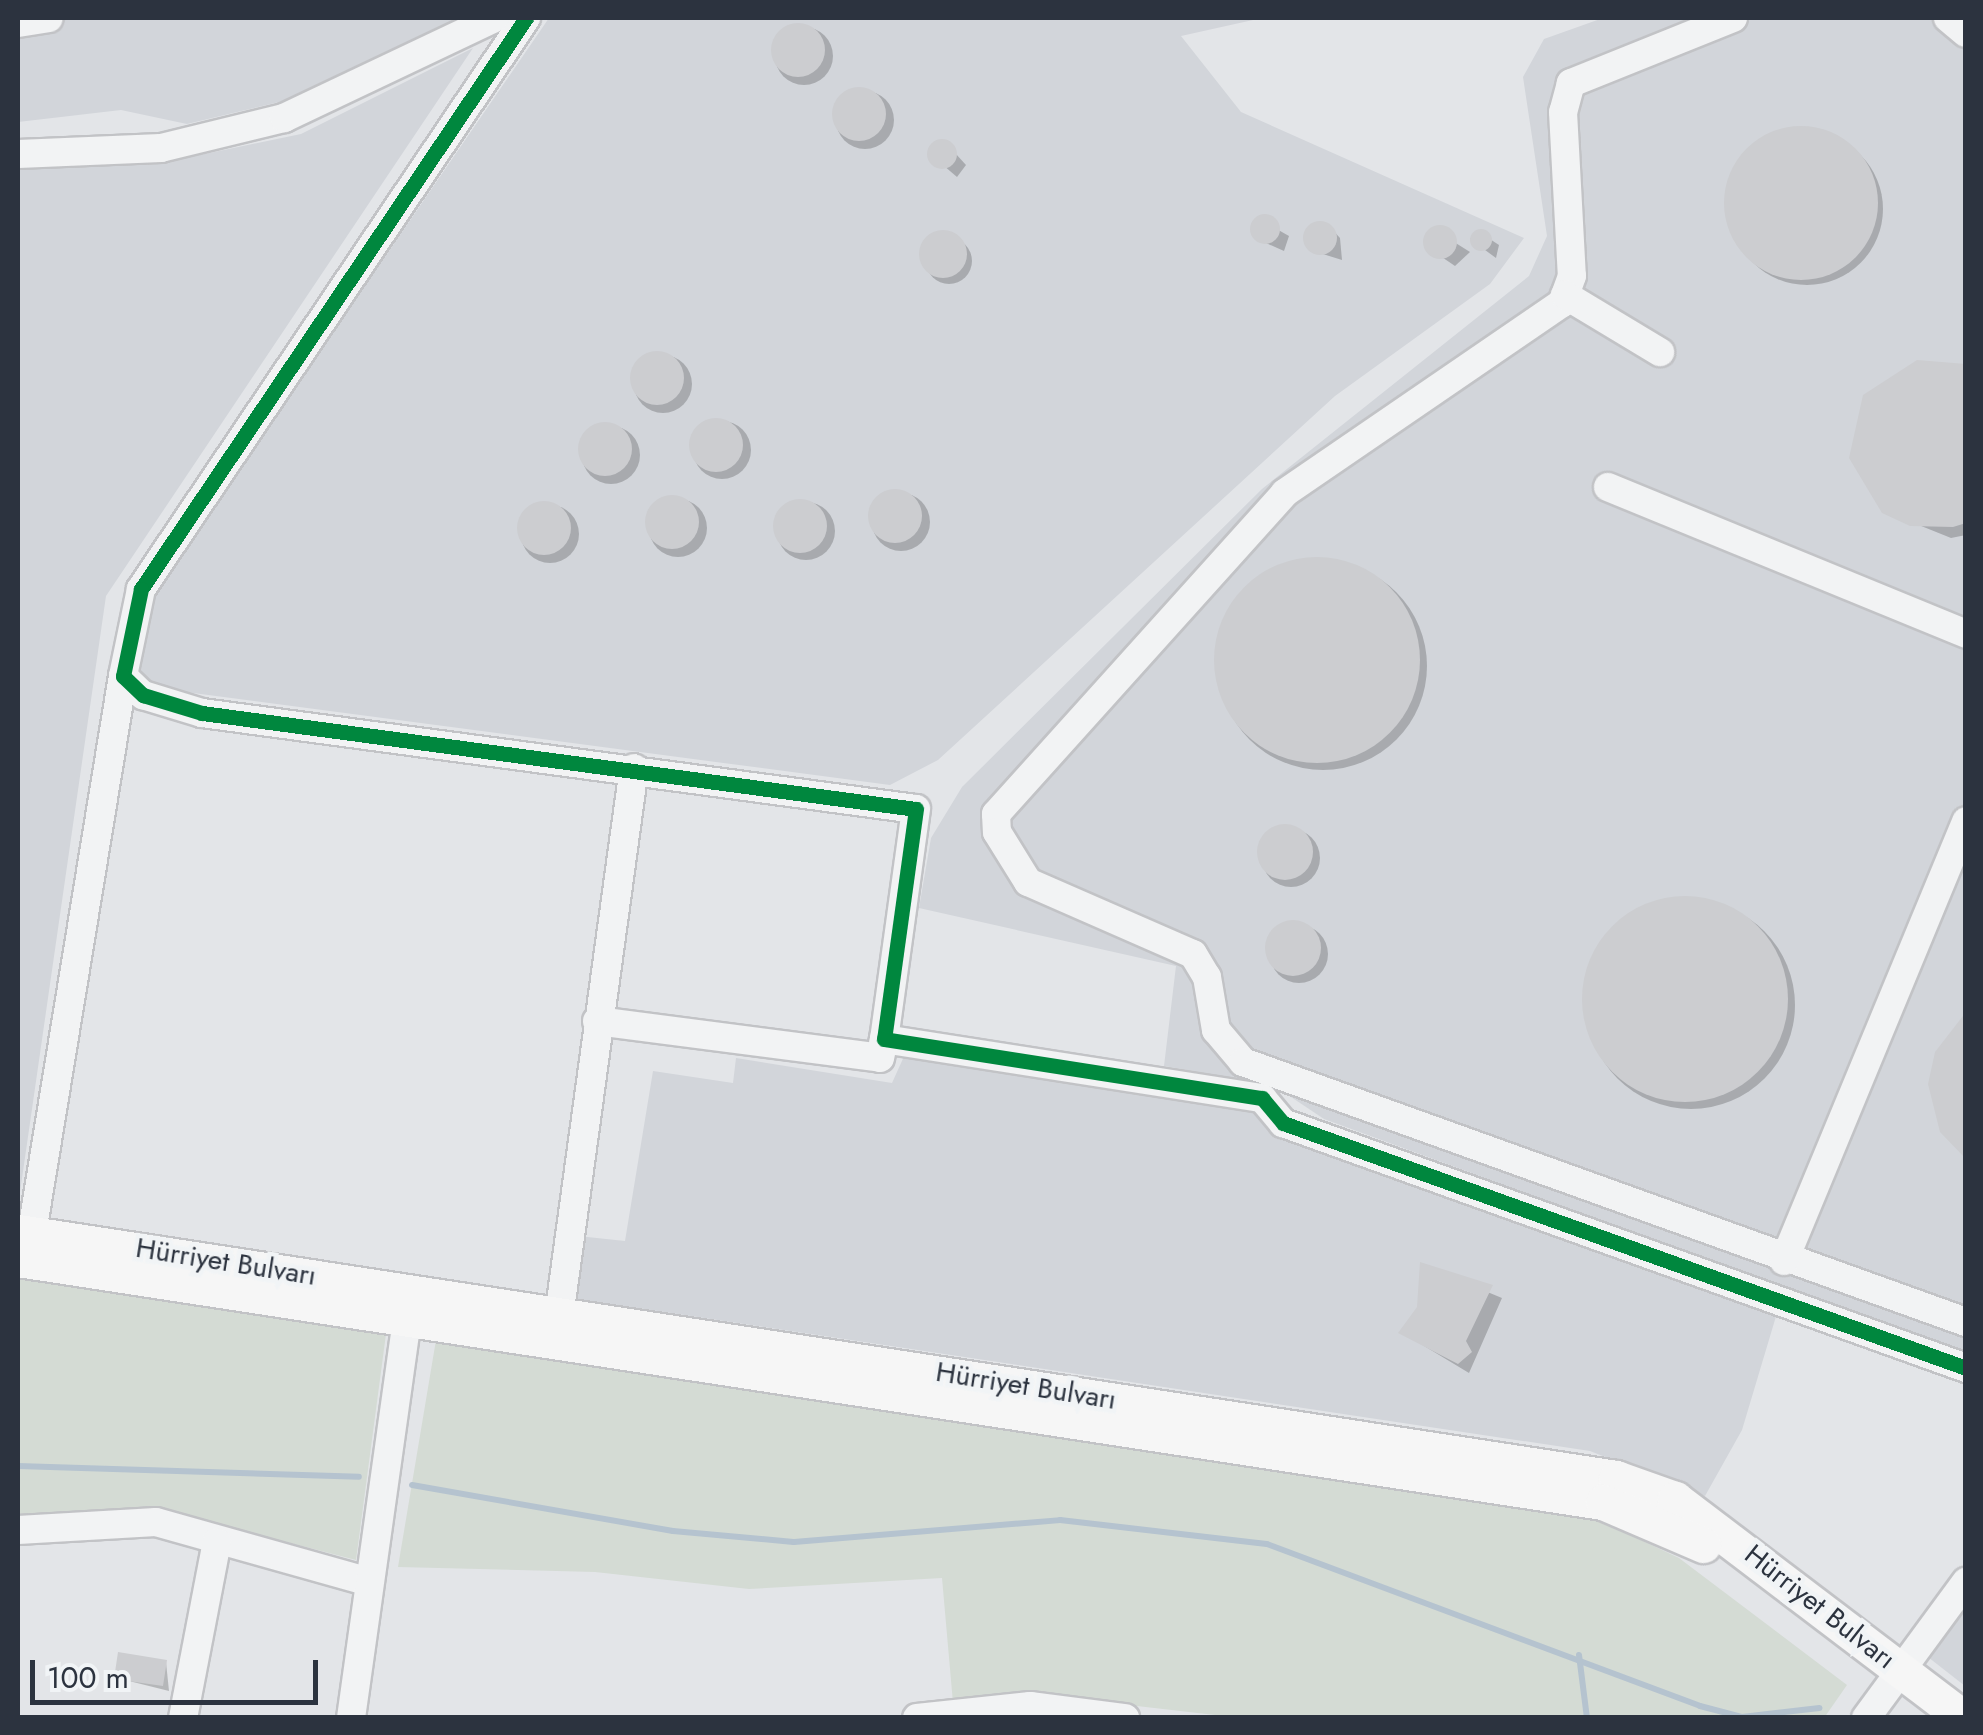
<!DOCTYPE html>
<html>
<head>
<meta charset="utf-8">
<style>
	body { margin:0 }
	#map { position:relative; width:1983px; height:1735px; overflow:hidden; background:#e3e5e8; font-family:Jost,sans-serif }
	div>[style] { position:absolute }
	.built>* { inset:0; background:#d2d5da }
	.green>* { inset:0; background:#d4dbd4 }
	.shadow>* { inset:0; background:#0003 }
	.round { border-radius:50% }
	.stream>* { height:6px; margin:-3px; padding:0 3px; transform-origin:3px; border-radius:3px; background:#b5c3cf }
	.building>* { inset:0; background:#cccdd0 }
	.roads { filter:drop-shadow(2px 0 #c2c3c6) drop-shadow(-2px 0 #c2c3c6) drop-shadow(0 2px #c2c3c6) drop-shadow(0 -2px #c2c3c6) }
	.minor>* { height:28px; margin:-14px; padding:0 14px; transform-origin:14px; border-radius:14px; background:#f2f3f4 }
	.major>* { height:35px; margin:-17.5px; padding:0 17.5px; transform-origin:17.5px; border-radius:17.5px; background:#f6f6f6 }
	.cycleway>* { height:15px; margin:-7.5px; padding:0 7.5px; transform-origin:7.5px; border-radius:7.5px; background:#00873e }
	span { translate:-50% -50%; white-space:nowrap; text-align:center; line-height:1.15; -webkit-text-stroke:9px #f1f4f6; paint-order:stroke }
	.street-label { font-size:28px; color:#2c333f }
	.frame { position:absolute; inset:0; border:20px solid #2c333f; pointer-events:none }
	.scale { position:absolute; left:30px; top:1660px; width:288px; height:45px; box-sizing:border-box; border:5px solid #2c333f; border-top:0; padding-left:12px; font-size:30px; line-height:35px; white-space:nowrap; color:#2c333f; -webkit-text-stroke:8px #f1f4f6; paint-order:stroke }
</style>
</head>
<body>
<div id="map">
	<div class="built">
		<div style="clip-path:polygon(18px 18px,460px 18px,300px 97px,187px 124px,121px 110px,18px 122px)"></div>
		<div style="clip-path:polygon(549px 18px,1262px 18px,1181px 36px,1241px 112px,1524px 238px,1490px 284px,1335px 396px,938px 760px,890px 785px,155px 688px,139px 668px,149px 600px)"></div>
		<div style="clip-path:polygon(1603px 18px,1965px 18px,1965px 1354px,1324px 1119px,1273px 1085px,1164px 1066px,1176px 966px,919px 908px,931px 838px,962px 787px,1262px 489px,1529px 276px,1547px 236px,1523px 77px,1544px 39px)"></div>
		<div style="clip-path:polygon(473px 48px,106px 596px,18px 1206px,18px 165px,152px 165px,301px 134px)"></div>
		<div style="clip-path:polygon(906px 1052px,1254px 1108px,1265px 1126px,1777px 1313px,1742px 1430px,1705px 1496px,1590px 1451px,571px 1298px,578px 1236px,625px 1241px,653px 1071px,733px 1083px,736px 1058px,892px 1083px)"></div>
		<div style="clip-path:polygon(1965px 1582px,1965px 1686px,1919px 1650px)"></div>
	</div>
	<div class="green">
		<div style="clip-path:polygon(18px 1278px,386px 1334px,356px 1560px,163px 1510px,18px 1515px)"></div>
		<div style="clip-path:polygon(436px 1340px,1592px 1517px,1679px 1558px,1847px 1685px,1824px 1718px,1241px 1718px,1024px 1693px,953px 1703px,942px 1578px,749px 1589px,595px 1572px,398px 1567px)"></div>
	</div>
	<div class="shadow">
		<div class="round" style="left:775px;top:27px;width:58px;height:58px"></div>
		<div class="round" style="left:836px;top:91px;width:58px;height:58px"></div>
		<div class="round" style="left:1731px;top:133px;width:152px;height:152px"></div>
		<div style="clip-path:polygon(945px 142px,966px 165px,957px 177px,930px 154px)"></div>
		<div style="clip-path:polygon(1259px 219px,1289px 236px,1284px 251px,1257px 239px)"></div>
		<div style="clip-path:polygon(1330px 227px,1340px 238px,1342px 260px,1310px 250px,1309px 229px)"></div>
		<div style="clip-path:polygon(1435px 230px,1470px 252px,1455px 266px,1427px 247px)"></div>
		<div style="clip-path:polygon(1479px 232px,1499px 245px,1496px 258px,1470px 239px)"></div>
		<div class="round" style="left:926px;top:238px;width:46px;height:46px"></div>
		<div class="round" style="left:634px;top:355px;width:58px;height:58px"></div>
		<div style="clip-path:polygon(1966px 368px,1966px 535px,1951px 538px,1884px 511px)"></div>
		<div class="round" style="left:693px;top:421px;width:58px;height:58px"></div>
		<div class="round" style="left:582px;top:426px;width:58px;height:58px"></div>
		<div class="round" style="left:872px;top:493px;width:58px;height:58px"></div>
		<div class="round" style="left:649px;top:499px;width:58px;height:58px"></div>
		<div class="round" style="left:777px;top:502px;width:58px;height:58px"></div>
		<div class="round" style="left:521px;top:505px;width:58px;height:58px"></div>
		<div class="round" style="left:1219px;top:562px;width:208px;height:208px"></div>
		<div class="round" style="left:1262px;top:829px;width:58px;height:58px"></div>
		<div class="round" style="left:1587px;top:901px;width:208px;height:208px"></div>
		<div class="round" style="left:1270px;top:925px;width:58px;height:58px"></div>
		<div style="clip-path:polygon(1422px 1265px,1502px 1298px,1469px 1373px,1401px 1332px,1420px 1308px)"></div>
		<div style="clip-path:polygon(166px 1662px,169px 1691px,117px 1678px)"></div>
	</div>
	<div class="stream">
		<div style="left:18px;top:1466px;width:341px;rotate:1.8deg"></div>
		<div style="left:412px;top:1485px;width:265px;rotate:10deg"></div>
		<div style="left:673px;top:1531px;width:121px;rotate:5.2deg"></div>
		<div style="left:794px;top:1542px;width:267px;rotate:-4.7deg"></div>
		<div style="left:1060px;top:1520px;width:208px;rotate:6.6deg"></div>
		<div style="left:1267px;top:1544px;width:462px;rotate:20.5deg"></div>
		<div style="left:1700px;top:1706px;width:43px;rotate:14.7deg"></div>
		<div style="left:1742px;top:1717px;width:78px;rotate:-6.7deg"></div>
		<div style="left:1579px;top:1655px;width:64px;rotate:82.8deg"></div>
	</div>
	<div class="building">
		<div class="round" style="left:771px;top:23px;width:54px;height:54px"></div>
		<div class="round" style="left:832px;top:87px;width:54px;height:54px"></div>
		<div class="round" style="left:1724px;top:126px;width:154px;height:154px"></div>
		<div class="round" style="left:927px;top:139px;width:30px;height:30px"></div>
		<div class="round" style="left:1250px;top:214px;width:30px;height:30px"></div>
		<div class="round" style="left:1303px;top:221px;width:34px;height:34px"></div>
		<div class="round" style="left:1423px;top:225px;width:34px;height:34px"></div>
		<div class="round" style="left:1470px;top:229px;width:22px;height:22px"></div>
		<div class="round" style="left:919px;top:230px;width:48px;height:48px"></div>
		<div class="round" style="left:630px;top:351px;width:54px;height:54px"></div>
		<div style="clip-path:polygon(1917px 360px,1966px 364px,1966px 523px,1953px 527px,1910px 526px,1882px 513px,1849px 458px,1863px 395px)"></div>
		<div class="round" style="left:689px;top:418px;width:54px;height:54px"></div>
		<div class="round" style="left:578px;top:422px;width:54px;height:54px"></div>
		<div class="round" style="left:868px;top:489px;width:54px;height:54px"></div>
		<div class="round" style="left:645px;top:495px;width:54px;height:54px"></div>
		<div class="round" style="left:773px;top:499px;width:54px;height:54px"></div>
		<div class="round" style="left:517px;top:501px;width:54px;height:54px"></div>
		<div class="round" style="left:1214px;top:557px;width:206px;height:206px"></div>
		<div class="round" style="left:1257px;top:824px;width:56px;height:56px"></div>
		<div class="round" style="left:1582px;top:896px;width:206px;height:206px"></div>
		<div class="round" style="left:1265px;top:920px;width:56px;height:56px"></div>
		<div style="clip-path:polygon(1966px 1012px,1966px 1159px,1940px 1132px,1928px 1084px,1935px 1052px)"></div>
		<div style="clip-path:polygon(1420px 1262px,1493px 1285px,1466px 1341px,1472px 1352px,1458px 1364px,1398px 1333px,1417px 1307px)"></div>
		<div style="clip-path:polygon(118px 1652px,167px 1660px,163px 1686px,114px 1679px)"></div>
	</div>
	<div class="roads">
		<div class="minor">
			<div style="left:526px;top:18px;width:689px;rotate:123.99deg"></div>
			<div style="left:141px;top:589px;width:89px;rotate:101.7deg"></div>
			<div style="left:123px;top:676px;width:28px;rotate:44deg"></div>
			<div style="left:143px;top:695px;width:62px;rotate:17deg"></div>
			<div style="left:202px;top:713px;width:720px;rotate:7.66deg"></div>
			<div style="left:916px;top:809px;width:232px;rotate:97.9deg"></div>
			<div style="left:884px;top:1039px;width:383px;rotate:8.9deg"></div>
			<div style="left:1262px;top:1098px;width:33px;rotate:50deg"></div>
			<div style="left:1283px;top:1123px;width:726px;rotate:19.73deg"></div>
			<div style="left:1733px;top:18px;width:175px;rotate:158.1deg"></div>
			<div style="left:1571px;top:83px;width:30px;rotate:105deg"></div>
			<div style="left:1563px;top:112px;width:164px;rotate:86.9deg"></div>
			<div style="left:1572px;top:276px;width:29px;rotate:110deg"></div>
			<div style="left:1562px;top:303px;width:336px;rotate:145.6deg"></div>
			<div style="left:1285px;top:493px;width:432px;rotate:132deg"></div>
			<div style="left:996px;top:814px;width:18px;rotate:87deg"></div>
			<div style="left:997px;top:832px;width:59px;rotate:58.2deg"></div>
			<div style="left:1028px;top:882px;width:180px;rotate:23.6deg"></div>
			<div style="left:1193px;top:954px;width:27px;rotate:59deg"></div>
			<div style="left:1207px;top:977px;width:54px;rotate:80.4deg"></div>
			<div style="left:1216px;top:1030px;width:42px;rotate:49.8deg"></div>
			<div style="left:1243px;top:1062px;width:768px;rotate:19.78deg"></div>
			<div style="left:1948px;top:18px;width:23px;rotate:40deg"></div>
			<div style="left:18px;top:23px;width:31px;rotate:-9deg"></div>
			<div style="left:18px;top:154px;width:143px;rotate:-2.4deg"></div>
			<div style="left:161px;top:148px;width:127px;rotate:-13.7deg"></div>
			<div style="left:284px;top:118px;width:233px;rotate:-25.4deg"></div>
			<div style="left:1565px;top:295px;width:111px;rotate:31deg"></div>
			<div style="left:1608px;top:487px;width:387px;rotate:22.3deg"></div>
			<div style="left:597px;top:1021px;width:285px;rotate:7.4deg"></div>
			<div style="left:880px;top:1058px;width:19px;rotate:-78deg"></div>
			<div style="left:32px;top:1232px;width:563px;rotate:-80.7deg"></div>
			<div style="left:1784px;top:1261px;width:476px;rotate:-67.5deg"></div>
			<div style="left:557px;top:1331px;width:568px;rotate:-82.21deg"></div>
			<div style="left:18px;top:1530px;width:138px;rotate:-3.3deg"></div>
			<div style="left:156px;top:1522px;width:221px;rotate:15.7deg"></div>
			<div style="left:183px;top:1718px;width:179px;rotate:-79.1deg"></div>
			<div style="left:351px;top:1718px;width:403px;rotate:-82deg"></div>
			<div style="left:917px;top:1718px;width:114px;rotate:-6.1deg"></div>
			<div style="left:1030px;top:1706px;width:96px;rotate:7.2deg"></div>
			<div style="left:1866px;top:1718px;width:169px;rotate:-53.7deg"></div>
		</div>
		<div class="major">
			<div style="left:18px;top:1232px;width:1617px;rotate:8.75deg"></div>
			<div style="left:1616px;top:1478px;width:63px;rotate:19.6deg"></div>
			<div style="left:1675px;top:1499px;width:362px;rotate:37.2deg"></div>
			<div style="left:18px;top:1259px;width:1604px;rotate:8.72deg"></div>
			<div style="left:1603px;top:1502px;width:109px;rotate:23.3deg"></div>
		</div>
	</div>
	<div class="cycleway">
		<div style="left:526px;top:18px;width:689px;rotate:123.99deg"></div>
		<div style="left:141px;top:589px;width:89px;rotate:101.7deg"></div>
		<div style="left:123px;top:676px;width:28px;rotate:44deg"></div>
		<div style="left:143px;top:695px;width:62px;rotate:17deg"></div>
		<div style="left:202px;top:713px;width:720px;rotate:7.66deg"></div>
		<div style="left:916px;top:809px;width:232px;rotate:97.9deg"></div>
		<div style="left:884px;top:1039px;width:383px;rotate:8.9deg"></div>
		<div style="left:1262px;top:1098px;width:33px;rotate:50deg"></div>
		<div style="left:1283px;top:1123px;width:726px;rotate:19.73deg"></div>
	</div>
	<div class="street-label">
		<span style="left:226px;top:1262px;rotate:9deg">Hürriyet Bulvarı</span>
		<span style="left:1026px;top:1386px;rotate:9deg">Hürriyet Bulvarı</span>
		<span style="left:1820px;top:1607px;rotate:38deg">Hürriyet Bulvarı</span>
	</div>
	<div class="frame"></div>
	<div class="scale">100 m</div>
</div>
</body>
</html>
